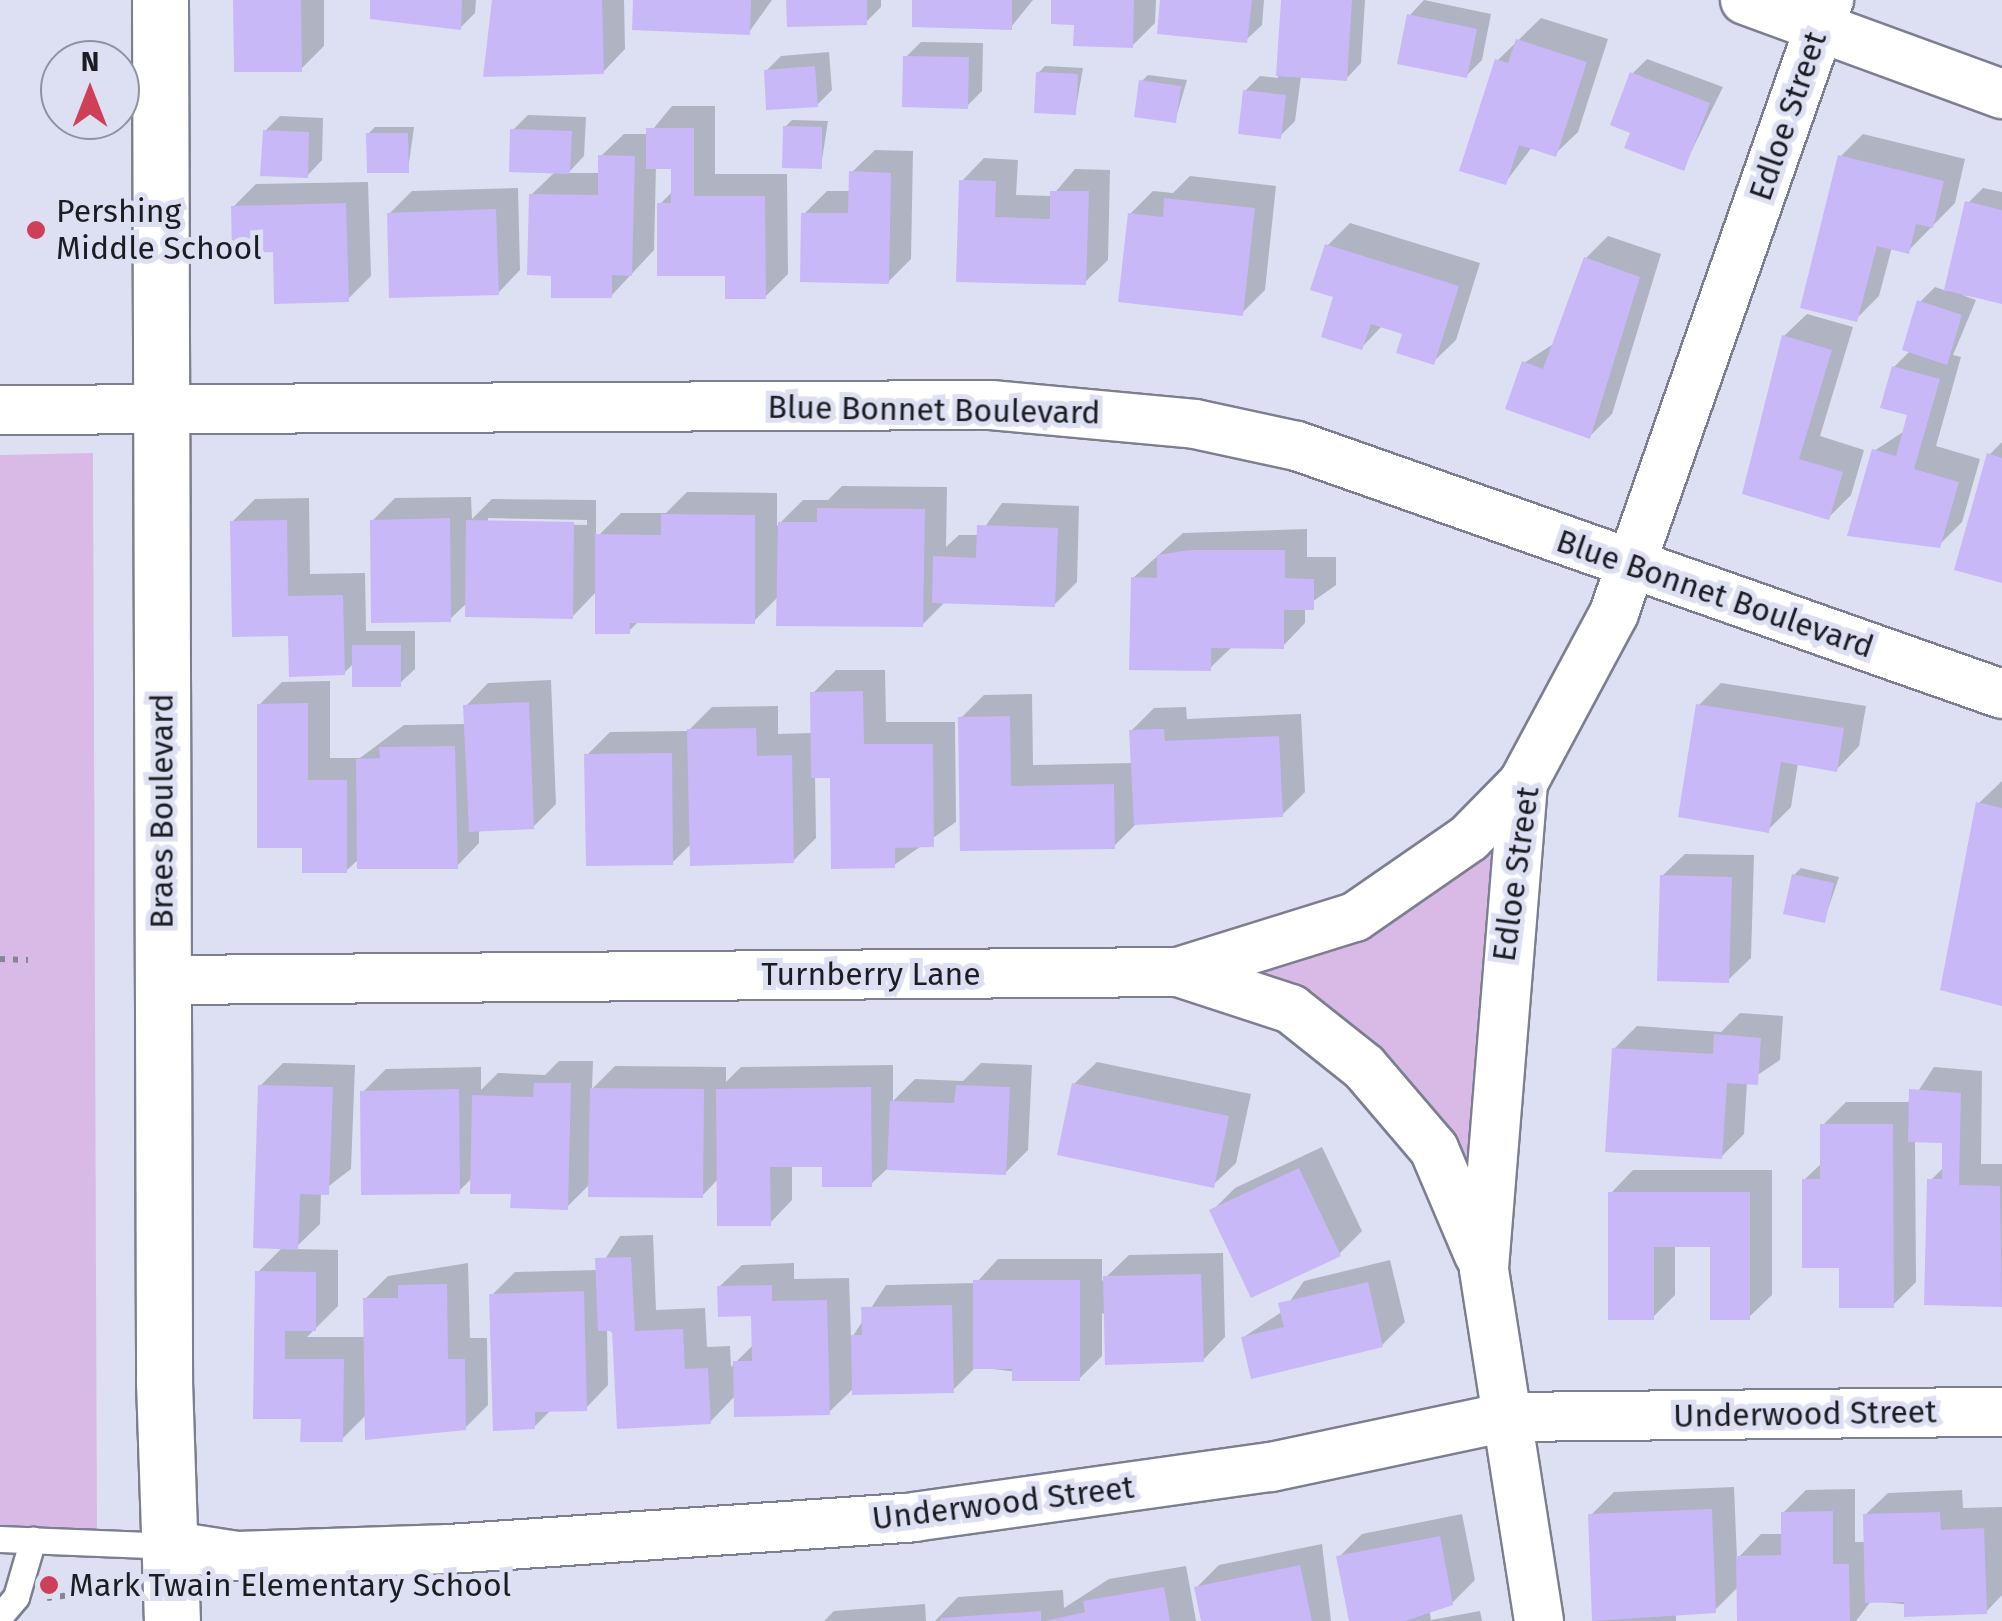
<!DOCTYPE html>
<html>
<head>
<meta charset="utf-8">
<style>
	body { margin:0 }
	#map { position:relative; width:2002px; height:1621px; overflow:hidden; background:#dce0f2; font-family:"Fira Sans",sans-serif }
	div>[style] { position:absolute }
	.green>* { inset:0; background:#d9bae6 }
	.shadow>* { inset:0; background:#0003 }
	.building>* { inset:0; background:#c8b8f7 }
	.path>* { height:6px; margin-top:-3px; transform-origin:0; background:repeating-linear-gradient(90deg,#848793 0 5px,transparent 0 13px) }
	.roads { filter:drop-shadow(2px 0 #7c7f8f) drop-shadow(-2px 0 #7c7f8f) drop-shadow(0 2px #7c7f8f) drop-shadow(0 -2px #7c7f8f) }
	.lane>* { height:25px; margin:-12.5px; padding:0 12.5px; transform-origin:12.5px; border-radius:12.5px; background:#fff }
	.street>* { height:48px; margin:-24px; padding:0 24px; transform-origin:24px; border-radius:24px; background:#fff }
	.secondary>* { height:55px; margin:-27.5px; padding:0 27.5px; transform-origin:27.5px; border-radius:27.5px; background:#fff }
	.dots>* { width:28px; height:28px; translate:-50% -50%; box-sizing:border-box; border:5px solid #dce0f2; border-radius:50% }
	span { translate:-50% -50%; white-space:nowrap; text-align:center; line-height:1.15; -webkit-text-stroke:10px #dce0f2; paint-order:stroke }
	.street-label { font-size:32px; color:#1c1d23 }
	.poi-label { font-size:32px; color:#1c1d23 }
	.left { translate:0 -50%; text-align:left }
	.north { position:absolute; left:40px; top:40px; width:100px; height:100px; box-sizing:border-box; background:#dce0f2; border:2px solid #8f929f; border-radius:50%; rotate:0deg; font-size:28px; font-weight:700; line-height:40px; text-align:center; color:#1c1d23 }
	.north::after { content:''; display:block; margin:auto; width:35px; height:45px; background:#cf3f58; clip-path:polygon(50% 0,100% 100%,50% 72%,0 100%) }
</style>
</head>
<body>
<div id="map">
	<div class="green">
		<div style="clip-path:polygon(93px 453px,97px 1547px,0 1548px,0 455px)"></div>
		<div style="clip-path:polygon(1523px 783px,1484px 1268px,1364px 1067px,1178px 972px,1274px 944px)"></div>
	</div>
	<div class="shadow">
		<div style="clip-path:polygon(235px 0,324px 0,324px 46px,301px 69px)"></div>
		<div style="clip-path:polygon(373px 0,476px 0,475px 13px,460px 28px)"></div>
		<div style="clip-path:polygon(495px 0,624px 0,625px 49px,603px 72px,486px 75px)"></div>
		<div style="clip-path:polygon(636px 0,772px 0,749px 32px)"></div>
		<div style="clip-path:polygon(789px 0,881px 0,881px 7px,866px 22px)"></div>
		<div style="clip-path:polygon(915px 0,1033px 0,1011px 27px)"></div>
		<div style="clip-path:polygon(1054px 0,1156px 0,1155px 23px,1132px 46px)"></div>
		<div style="clip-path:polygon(1163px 0,1264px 0,1262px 25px,1246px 40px)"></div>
		<div style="clip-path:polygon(1284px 0,1365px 0,1361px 63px,1346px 79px,1301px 76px,1295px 121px,1280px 136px,1245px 91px,1260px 76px,1278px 78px)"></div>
		<div style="clip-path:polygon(1424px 0,1491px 14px,1482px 60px,1467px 75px,1409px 16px)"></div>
		<div style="clip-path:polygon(1541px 18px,1608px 39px,1578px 132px,1555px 154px,1532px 147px,1505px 183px,1498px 60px)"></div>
		<div style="clip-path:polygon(921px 42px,983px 43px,982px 91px,967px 106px,906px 57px)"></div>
		<div style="clip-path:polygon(829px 52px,832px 90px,817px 105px,766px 71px,781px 56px)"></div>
		<div style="clip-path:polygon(1647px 59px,1723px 87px,1683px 168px,1633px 132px,1632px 74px)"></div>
		<div style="clip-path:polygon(1045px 66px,1083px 68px,1075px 113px,1038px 73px)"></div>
		<div style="clip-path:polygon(1148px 75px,1187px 80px,1175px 121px,1141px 82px)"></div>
		<div style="clip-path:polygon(672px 106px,715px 106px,715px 174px,787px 174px,788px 274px,765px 297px,660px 204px,674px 190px,674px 166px,656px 166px,654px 250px,611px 296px,554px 273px,531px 195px,556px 171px,513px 130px,528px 115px,586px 117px,584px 156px,568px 173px,601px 173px,601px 156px,624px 134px,649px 134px)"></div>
		<div style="clip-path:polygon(280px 116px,323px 118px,322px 160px,307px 176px,265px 131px)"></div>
		<div style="clip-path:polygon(792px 120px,828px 121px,821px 166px,785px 127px)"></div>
		<div style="clip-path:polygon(375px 127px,414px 127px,408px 170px,368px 134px)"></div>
		<div style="clip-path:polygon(1863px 134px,1965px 159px,1955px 203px,1908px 251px,1892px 247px,1879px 296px,1856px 319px,1840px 157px)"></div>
		<div style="clip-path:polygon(875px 150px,913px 151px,911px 259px,888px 282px,804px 214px,827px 191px,851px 191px,852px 172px)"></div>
		<div style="clip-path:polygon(984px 158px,1018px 160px,1016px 195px,1052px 196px,1075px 169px,1110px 170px,1108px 260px,1085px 282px,959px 279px,962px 181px)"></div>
		<div style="clip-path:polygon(1190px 176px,1276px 186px,1265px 290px,1242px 313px,1130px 214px,1153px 191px,1173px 193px)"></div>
		<div style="clip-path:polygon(368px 182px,371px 276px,348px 299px,233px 207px,256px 184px)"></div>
		<div style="clip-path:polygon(518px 188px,520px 270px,498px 293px,389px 214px,412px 191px)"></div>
		<div style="clip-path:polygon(1983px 188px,2002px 192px,2002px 301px,1962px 295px,1976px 300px,1953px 355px,1961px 357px,1936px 446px,1980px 459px,1962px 522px,1939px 545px,1874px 451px,1906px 430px,1911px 414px,1894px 367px,1911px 350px,1920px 302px,1935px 287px,1947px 291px,1968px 203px)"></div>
		<div style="clip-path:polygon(1350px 223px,1480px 263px,1456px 340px,1433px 362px,1405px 332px,1383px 325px,1362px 347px,1336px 295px,1327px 246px)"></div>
		<div style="clip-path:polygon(1608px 236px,1661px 254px,1612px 414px,1589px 437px,1524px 363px,1555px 343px,1586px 258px)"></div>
		<div style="clip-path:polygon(1807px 314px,1853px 327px,1820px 436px,1864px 450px,1851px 495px,1828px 518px,1745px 493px,1784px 336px)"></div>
		<div style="clip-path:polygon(2002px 442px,2002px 580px,1989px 455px)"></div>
		<div style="clip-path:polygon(evenodd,842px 486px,947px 487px,946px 547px,959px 535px,979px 535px,1002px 503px,1079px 506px,1077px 582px,1054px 605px,946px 601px,922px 625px,779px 596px,754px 621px,639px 621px,629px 631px,598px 590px,572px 617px,468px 602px,450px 619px,372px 521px,395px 498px,471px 497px,472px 519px,492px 499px,596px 500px,596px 538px,621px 513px,666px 513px,687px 492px,777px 493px,777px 526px,803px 500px,828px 500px,842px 486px,488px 518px,587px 520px,587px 525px,488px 523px,488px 518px)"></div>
		<div style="clip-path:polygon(309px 498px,310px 574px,365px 573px,366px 631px,415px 631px,415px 669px,399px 684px,355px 662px,344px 673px,290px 633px,232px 522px,255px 499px)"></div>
		<div style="clip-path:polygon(1307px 529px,1307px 557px,1336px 557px,1336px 585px,1305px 607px,1305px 623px,1283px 646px,1233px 646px,1210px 668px,1133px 578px,1183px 533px)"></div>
		<div style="clip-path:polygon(836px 670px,885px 670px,886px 722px,955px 722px,956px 822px,894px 865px,833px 775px,815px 775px,816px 838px,793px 861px,692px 843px,672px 863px,587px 755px,610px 732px,688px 731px,712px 707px,778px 706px,778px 734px,813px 733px,813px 693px)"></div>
		<div style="clip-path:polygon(551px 680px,556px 804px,533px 827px,479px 829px,479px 843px,457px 866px,360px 858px,346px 871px,304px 845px,259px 705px,282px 682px,330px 681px,330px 758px,360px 758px,404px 725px,466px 724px,466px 706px,488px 683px)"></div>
		<div style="clip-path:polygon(1721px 683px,1866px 706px,1859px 746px,1837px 769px,1798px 763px,1791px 807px,1768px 830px,1699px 705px)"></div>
		<div style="clip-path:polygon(1032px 694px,1033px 765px,1133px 763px,1131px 731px,1154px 708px,1186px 707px,1187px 719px,1301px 714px,1305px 792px,1282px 815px,1137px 823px,1114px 846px,963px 848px,961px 718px,984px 695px)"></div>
		<div style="clip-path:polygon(2002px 781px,2002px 1002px,1978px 804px)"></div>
		<div style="clip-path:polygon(1685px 854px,1754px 855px,1751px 958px,1728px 980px,1662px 876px)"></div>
		<div style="clip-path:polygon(1801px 868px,1839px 877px,1824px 921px,1794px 875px)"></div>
		<div style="clip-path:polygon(1740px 1013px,1783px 1016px,1780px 1060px,1747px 1082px,1744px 1134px,1721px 1157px,1614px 1049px,1637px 1026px,1721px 1032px)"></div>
		<div style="clip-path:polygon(559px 1061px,593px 1061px,592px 1089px,615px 1066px,726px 1067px,726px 1082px,741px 1067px,893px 1065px,893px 1101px,915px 1079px,963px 1081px,981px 1063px,1032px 1065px,1028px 1150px,1005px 1173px,888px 1168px,871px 1184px,825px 1164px,792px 1165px,792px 1200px,770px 1223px,719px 1178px,702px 1196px,591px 1183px,567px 1207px,473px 1177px,459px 1191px,363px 1092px,386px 1069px,481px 1067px,481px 1090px,498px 1073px,545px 1075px)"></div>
		<div style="clip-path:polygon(1097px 1062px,1251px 1094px,1236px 1163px,1213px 1185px,1074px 1084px)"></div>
		<div style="clip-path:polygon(283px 1063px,355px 1065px,351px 1169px,321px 1192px,320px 1224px,294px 1249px,338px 1250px,338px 1306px,307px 1337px,366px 1337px,365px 1299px,388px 1276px,468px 1263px,470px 1338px,487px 1338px,488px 1405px,465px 1428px,367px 1437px,367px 1414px,342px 1439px,303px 1417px,256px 1416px,258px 1272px,283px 1247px,260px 1086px)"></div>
		<div style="clip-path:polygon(1934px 1067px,1982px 1071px,1981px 1164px,2002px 1164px,2002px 1304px,1927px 1303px,1930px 1181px,1945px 1166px,1945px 1140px,1915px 1140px,1916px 1282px,1893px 1305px,1841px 1265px,1804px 1180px,1823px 1162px,1823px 1125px,1846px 1102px,1911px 1102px)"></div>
		<div style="clip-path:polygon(1322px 1147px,1362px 1231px,1339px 1254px,1212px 1211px,1235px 1188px)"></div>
		<div style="clip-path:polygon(1633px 1170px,1772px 1170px,1772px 1295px,1749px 1317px,1712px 1244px,1675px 1244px,1675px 1295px,1653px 1317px,1611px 1193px)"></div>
		<div style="clip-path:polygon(653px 1235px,656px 1310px,705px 1308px,707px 1347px,730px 1346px,731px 1367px,754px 1344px,753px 1313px,719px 1287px,742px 1265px,794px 1263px,794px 1279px,849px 1278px,851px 1339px,886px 1285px,976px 1283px,998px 1259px,1102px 1259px,1102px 1281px,1129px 1255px,1223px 1253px,1225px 1337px,1203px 1360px,1102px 1313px,1102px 1356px,1079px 1379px,976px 1367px,953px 1390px,855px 1387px,829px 1412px,736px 1395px,710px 1422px,607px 1328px,608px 1385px,586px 1408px,552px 1409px,534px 1427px,492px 1295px,515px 1272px,598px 1270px,620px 1236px)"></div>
		<div style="clip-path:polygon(1390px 1260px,1405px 1322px,1382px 1345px,1244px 1337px,1283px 1311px,1304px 1281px)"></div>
		<div style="clip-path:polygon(1734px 1487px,1737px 1559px,1761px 1534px,1784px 1534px,1783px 1513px,1806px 1490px,1855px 1489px,1855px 1542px,1866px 1542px,1865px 1515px,1888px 1493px,1962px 1490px,1963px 1508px,2002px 1507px,2002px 1595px,1986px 1612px,1871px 1601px,1856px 1621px,1739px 1621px,1739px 1586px,1715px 1610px,1676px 1612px,1676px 1621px,1595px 1621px,1591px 1515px,1614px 1492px)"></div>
		<div style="clip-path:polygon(1462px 1514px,1475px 1580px,1452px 1603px,1429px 1608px,1431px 1620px,1480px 1611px,1482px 1621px,1351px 1621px,1339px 1557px,1362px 1534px)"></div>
		<div style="clip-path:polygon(1322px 1544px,1331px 1621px,1203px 1621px,1196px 1588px,1219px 1565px)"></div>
		<div style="clip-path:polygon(1186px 1566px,1196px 1621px,935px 1621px,958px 1597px,1063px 1590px,1064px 1608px,1109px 1579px)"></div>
		<div style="clip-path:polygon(925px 1604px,926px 1621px,824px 1621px,834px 1611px)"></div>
	</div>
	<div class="building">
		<div style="clip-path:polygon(233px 0,301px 0,302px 72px,234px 72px)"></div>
		<div style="clip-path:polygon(370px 0,462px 0,461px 30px,370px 19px)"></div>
		<div style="clip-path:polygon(492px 0,602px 0,604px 74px,483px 77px)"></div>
		<div style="clip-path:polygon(633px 0,751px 0,750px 35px,632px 30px)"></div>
		<div style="clip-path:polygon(786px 0,867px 0,867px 25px,787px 27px)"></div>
		<div style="clip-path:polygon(912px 0,1012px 0,1012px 30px,912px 27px)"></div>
		<div style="clip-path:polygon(1051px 0,1134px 0,1133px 48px,1073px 46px,1074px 25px,1051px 24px)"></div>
		<div style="clip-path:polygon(1160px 0,1252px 0,1247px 43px,1157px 34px)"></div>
		<div style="clip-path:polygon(1281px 0,1352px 0,1347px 81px,1276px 76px)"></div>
		<div style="clip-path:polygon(1407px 14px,1477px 29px,1467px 78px,1397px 64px)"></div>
		<div style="clip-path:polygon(1516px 39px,1587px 62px,1556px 157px,1519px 145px,1506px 185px,1459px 171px,1495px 59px,1508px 63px)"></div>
		<div style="clip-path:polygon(903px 56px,969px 57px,968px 109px,902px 107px)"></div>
		<div style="clip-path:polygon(815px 66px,818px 107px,766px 110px,764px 70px)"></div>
		<div style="clip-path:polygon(1036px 72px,1078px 74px,1076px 115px,1034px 113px)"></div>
		<div style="clip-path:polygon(1630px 72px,1710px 103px,1684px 171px,1624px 148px,1630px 133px,1610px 125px)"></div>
		<div style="clip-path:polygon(1139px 80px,1181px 86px,1176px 123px,1134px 117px)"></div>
		<div style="clip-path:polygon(1243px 90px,1286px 95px,1281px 139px,1238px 134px)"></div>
		<div style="clip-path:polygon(783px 126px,822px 127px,822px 169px,782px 168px)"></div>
		<div style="clip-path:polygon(646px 128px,694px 128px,694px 196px,765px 196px,766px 299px,725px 299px,725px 276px,657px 276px,657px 203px,671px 203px,671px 169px,646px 169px)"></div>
		<div style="clip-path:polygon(510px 129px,572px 131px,570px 174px,509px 172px)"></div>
		<div style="clip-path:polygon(263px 130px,309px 132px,308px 178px,260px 176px)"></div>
		<div style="clip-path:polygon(366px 133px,408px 133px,409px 173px,367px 173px)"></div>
		<div style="clip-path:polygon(598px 155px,635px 156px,632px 276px,612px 275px,612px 298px,551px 298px,551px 276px,527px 275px,529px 194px,598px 195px)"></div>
		<div style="clip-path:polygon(1838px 155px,1944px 181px,1933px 228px,1916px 224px,1909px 254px,1877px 246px,1857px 322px,1800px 308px)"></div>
		<div style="clip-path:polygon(849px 171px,891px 173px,889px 284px,800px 282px,801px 213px,848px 213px)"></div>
		<div style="clip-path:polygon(959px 180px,996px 181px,995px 217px,1050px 219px,1050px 191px,1089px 191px,1086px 285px,956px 282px)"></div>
		<div style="clip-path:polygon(1164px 198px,1255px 208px,1243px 316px,1118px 302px,1128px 213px,1163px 217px)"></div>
		<div style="clip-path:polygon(1965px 201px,2002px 210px,2002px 304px,1944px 290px)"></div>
		<div style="clip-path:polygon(346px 203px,349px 302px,274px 304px,273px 252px,232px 253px,231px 206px)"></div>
		<div style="clip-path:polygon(496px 209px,499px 295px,389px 298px,387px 213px)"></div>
		<div style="clip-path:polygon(1325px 244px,1459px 286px,1434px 365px,1396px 353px,1402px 334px,1371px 324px,1362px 350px,1321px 337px,1333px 297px,1310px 290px)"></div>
		<div style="clip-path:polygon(1584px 257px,1640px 277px,1590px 439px,1505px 409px,1522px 361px,1543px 369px)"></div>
		<div style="clip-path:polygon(1917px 300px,1962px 315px,1947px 365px,1902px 350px)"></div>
		<div style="clip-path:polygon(1782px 335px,1832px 350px,1799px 459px,1843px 472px,1829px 520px,1742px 494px)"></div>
		<div style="clip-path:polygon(1892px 366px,1940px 379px,1914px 469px,1959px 482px,1940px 548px,1847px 536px,1872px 449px,1896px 456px,1907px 415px,1880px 408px)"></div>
		<div style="clip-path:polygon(1987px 453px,2002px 458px,2002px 583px,1954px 570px)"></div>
		<div style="clip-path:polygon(817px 508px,925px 509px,923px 627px,776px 626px,778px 522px,817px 522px)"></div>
		<div style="clip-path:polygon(661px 514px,755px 515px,755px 624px,630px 623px,630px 634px,595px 634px,595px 534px,661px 535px)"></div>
		<div style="clip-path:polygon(450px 518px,451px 622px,371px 623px,370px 520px)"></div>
		<div style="clip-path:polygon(287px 520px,288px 596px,343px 595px,345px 675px,289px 677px,288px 636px,232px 637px,230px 521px)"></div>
		<div style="clip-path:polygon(466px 520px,574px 522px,573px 619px,465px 617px)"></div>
		<div style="clip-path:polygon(977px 525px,1058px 528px,1055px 607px,932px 603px,933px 556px,976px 558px)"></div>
		<div style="clip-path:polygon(1190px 550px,1285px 550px,1285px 578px,1314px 579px,1314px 610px,1284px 610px,1284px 649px,1211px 648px,1211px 671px,1129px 670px,1131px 577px,1157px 578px,1157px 555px)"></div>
		<div style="clip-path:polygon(352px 645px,401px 645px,401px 687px,352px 687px)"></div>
		<div style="clip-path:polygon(863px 691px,864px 744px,933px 744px,934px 847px,895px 848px,895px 868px,831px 869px,830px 778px,811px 778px,810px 692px)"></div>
		<div style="clip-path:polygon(529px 702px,534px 829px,469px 832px,463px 705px)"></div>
		<div style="clip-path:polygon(308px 703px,308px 780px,347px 780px,347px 873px,302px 873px,302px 848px,257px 848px,257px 704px)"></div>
		<div style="clip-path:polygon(1696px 704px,1844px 728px,1837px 772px,1781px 762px,1769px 833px,1678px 817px)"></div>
		<div style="clip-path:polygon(1010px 716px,1011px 786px,1114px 784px,1115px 849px,960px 851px,958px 717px)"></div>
		<div style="clip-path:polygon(756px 728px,757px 756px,792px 755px,794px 863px,690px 866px,687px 729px)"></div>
		<div style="clip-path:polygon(1164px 729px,1165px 741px,1279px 736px,1283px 817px,1134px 825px,1129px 730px)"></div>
		<div style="clip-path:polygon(455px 746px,458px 869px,357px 869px,356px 759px,380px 758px,379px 747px)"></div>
		<div style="clip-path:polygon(672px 753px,673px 865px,586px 866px,584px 754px)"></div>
		<div style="clip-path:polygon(1976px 802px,2002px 808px,2002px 1006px,1940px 990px)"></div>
		<div style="clip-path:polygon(1792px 874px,1834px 883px,1825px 923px,1783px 914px)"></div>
		<div style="clip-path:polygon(1660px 875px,1732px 877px,1729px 983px,1657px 981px)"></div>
		<div style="clip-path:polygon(1714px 1034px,1761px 1038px,1758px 1085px,1727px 1083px,1722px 1159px,1605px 1152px,1612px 1048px,1713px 1054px)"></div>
		<div style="clip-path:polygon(534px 1083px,571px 1083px,568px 1210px,510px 1208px,511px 1194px,470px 1194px,472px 1095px,533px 1097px)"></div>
		<div style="clip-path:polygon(1072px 1083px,1229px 1116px,1214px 1188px,1057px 1155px)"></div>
		<div style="clip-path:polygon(258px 1085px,333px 1087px,329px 1195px,300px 1194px,298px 1250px,253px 1248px)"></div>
		<div style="clip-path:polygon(956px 1085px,1010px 1087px,1006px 1175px,887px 1170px,890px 1101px,954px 1103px)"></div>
		<div style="clip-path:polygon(871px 1087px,872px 1187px,822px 1187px,822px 1167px,770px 1167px,771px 1226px,717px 1226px,716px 1089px)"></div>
		<div style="clip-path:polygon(590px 1088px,704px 1089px,703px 1198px,588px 1197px)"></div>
		<div style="clip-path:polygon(459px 1089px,460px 1194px,361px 1195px,360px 1091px)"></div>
		<div style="clip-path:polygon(1909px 1089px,1961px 1093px,1959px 1185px,2000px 1186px,2002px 1307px,1924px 1305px,1927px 1179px,1942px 1179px,1942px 1143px,1908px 1142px)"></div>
		<div style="clip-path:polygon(1820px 1124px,1893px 1124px,1894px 1308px,1839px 1308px,1839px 1268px,1802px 1268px,1802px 1179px,1820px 1179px)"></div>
		<div style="clip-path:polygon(1299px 1168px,1341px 1256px,1251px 1298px,1209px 1210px)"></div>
		<div style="clip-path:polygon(1608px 1192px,1750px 1192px,1750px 1320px,1710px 1320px,1710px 1247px,1654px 1247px,1654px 1320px,1608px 1320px)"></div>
		<div style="clip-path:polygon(631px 1257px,635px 1331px,683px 1329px,685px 1369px,708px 1368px,711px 1424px,617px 1429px,612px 1331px,598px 1331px,595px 1258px)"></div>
		<div style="clip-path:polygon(255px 1271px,316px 1272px,316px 1331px,285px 1331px,285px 1359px,344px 1359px,343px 1442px,300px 1442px,301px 1419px,253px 1419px)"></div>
		<div style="clip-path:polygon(1201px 1274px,1204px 1362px,1105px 1365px,1103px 1276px)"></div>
		<div style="clip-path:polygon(973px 1280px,1080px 1280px,1080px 1381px,1012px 1381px,1012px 1369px,973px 1369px)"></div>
		<div style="clip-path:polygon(1368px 1282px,1383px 1347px,1251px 1379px,1241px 1337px,1284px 1327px,1278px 1303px)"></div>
		<div style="clip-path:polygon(447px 1284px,448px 1359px,465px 1359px,466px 1430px,365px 1440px,363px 1298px,398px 1298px,398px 1285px)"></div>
		<div style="clip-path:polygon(772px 1285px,772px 1301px,827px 1300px,830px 1415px,734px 1417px,733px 1361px,752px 1361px,751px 1316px,718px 1317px,717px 1286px)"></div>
		<div style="clip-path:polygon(584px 1291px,587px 1411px,535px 1412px,535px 1429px,493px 1431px,489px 1294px)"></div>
		<div style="clip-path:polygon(952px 1305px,954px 1393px,852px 1395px,851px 1335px,862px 1335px,861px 1307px)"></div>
		<div style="clip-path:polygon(1712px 1509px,1716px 1613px,1592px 1621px,1588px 1514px)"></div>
		<div style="clip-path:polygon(1833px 1511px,1833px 1564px,1849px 1564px,1850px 1621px,1737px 1621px,1736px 1556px,1781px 1555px,1781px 1512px)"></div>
		<div style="clip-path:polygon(1940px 1512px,1941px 1530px,1984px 1528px,1987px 1614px,1904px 1617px,1904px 1602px,1865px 1603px,1863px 1514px)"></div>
		<div style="clip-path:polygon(1440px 1536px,1453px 1605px,1405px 1621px,1349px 1621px,1336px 1556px)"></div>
		<div style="clip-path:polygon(1300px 1565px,1312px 1621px,1201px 1621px,1194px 1587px)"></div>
		<div style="clip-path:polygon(1164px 1587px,1170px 1621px,1045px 1621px,1085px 1612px,1083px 1601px)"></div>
		<div style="clip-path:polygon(1041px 1611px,1041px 1621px,941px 1621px,941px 1618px)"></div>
	</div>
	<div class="path">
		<div style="left:0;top:959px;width:28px;rotate:2deg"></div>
		<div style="left:47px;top:1598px;width:78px;rotate:-7.4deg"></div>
	</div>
	<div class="roads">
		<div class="lane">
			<div style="left:0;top:1539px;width:173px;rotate:2.3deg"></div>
			<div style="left:0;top:1616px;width:25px;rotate:-50deg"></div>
			<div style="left:16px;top:1597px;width:60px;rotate:-73.7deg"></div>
		</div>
		<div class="street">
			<div style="left:1745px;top:0;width:274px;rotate:20.1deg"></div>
			<div style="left:0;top:410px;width:991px;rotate:-0.29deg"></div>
			<div style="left:991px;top:405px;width:205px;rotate:5.3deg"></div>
			<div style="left:1195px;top:424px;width:104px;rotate:12.2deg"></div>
			<div style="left:1297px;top:446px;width:747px;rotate:19.38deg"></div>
			<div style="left:1178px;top:972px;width:119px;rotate:18.1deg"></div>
			<div style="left:1291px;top:1009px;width:93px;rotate:38.5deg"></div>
			<div style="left:1364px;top:1067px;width:108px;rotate:49.5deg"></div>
			<div style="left:1434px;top:1149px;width:115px;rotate:67deg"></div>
			<div style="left:164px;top:980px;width:1014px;rotate:-0.45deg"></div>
			<div style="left:1178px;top:972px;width:185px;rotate:-17.3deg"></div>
			<div style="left:1355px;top:917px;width:139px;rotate:-34.7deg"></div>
			<div style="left:1469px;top:838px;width:77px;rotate:-45.5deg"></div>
			<div style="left:173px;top:1546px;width:65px;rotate:8.9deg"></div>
			<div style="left:237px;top:1556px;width:212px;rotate:-1.9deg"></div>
			<div style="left:449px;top:1549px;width:466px;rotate:-3.9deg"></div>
			<div style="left:914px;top:1517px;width:360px;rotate:-8deg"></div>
			<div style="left:1271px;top:1467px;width:241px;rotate:-12deg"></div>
			<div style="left:1507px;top:1417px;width:495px;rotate:-0.6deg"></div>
			<div style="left:1539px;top:1621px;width:357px;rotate:-98.9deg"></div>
			<div style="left:1484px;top:1268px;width:487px;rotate:-85.4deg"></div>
			<div style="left:1523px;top:783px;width:193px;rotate:-61.8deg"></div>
			<div style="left:1614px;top:613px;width:650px;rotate:-70.67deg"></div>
		</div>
		<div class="secondary">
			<div style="left:160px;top:0;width:1381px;rotate:89.83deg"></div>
			<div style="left:164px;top:1381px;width:240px;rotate:88.1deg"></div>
		</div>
	</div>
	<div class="dots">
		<div style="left:36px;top:230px;background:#cf3f58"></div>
		<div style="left:49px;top:1585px;background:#cf3f58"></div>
	</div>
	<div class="street-label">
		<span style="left:1788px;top:116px;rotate:-71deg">Edloe Street</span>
		<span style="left:934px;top:410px;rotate:1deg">Blue Bonnet Boulevard</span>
		<span style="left:1715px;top:594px;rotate:19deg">Blue Bonnet Boulevard</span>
		<span style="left:162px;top:811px;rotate:-90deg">Braes Boulevard</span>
		<span style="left:1516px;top:874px;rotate:-82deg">Edloe Street</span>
		<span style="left:871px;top:974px">Turnberry Lane</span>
		<span style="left:1805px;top:1414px;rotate:-1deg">Underwood Street</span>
		<span style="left:1003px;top:1503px;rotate:-7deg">Underwood Street</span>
	</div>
	<div class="poi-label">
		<span class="left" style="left:56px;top:230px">Pershing<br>Middle School</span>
		<span class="left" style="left:69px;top:1585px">Mark Twain Elementary School</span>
	</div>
	<div class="north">N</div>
</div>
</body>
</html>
